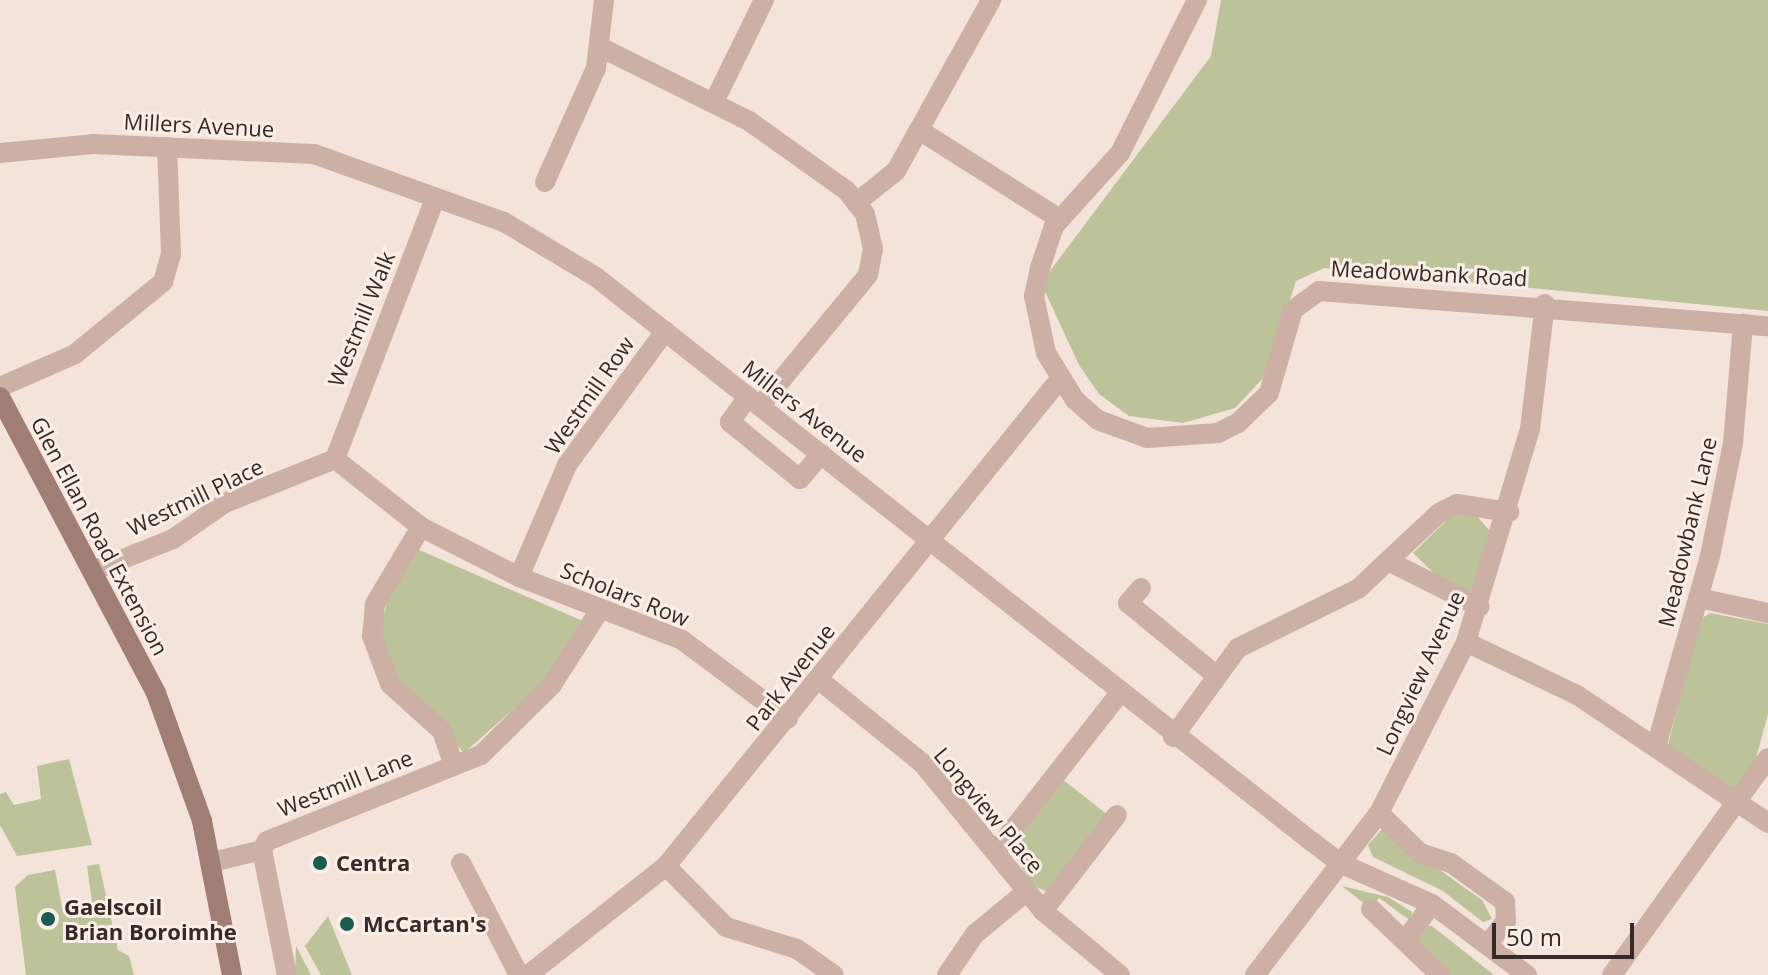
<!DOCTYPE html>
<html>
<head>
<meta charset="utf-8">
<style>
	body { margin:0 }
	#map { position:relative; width:1768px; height:975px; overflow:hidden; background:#f3e3da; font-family:"Open Sans",sans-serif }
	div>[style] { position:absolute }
	.green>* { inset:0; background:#bdc399 }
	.street>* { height:20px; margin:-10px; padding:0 10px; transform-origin:10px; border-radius:10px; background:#ccb0a5 }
	.secondary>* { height:20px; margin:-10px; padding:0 10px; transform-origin:10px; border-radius:10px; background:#a07e76 }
	.dots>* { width:22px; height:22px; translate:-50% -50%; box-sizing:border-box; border:4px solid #fbeee6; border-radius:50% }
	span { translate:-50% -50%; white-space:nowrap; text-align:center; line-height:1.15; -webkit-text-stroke:6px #fbeee6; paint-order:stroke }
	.street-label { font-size:22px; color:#372927 }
	.poi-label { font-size:22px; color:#372927; font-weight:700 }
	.left { translate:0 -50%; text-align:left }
	.scale { position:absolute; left:1492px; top:923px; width:142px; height:36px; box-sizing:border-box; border:4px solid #372927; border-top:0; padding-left:10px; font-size:24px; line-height:28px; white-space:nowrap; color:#372927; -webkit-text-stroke:6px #fbeee6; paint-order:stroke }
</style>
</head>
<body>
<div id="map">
	<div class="green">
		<div style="clip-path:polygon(1221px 0,1768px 0,1768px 311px,1324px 268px,1296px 281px,1266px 375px,1235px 408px,1183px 423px,1129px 416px,1099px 394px,1079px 365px,1041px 283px,1211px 56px)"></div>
		<div style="clip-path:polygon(1456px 511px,1474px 513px,1491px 532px,1474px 590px,1466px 591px,1442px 581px,1413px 553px)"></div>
		<div style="clip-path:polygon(417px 549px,585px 622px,548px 678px,464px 753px,394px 677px,380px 632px,390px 589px)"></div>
		<div style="clip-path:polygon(1710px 613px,1768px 624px,1768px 714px,1756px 758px,1734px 791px,1668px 745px,1699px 620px)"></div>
		<div style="clip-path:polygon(69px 759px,92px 845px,17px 856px,0 825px,0 794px,6px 792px,14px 805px,41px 799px,37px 766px)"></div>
		<div style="clip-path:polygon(1062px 779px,1108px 815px,1048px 892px,1034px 886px,1009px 848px)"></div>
		<div style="clip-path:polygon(1382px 829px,1482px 900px,1492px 919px,1483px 922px,1443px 891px,1373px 857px,1368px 845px)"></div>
		<div style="clip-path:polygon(99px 864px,118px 950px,129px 956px,134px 975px,26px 975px,15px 887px,28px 875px,55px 870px,62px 907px,92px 902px,87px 866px)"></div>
		<div style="clip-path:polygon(1342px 886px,1388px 897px,1412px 912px,1411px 921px,1379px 898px,1371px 909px)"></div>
		<div style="clip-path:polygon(328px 916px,352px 975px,321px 975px,305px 946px)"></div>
		<div style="clip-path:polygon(1426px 926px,1432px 926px,1494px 975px,1448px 975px,1417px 941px)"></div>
		<div style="clip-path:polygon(296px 946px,311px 975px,295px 975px)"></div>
	</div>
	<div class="street">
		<div style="left:1197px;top:0;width:171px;rotate:116.7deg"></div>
		<div style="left:1120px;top:153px;width:98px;rotate:132.1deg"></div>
		<div style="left:1054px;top:226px;width:44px;rotate:108.4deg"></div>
		<div style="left:1040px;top:268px;width:29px;rotate:102deg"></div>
		<div style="left:1034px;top:296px;width:58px;rotate:78.1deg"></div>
		<div style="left:1046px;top:353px;width:55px;rotate:58.3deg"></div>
		<div style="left:1075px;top:400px;width:30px;rotate:41deg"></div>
		<div style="left:1098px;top:420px;width:52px;rotate:20.2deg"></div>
		<div style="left:1147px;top:438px;width:71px;rotate:-4deg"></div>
		<div style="left:1218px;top:433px;width:22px;rotate:-27deg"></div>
		<div style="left:1238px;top:423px;width:43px;rotate:-44.1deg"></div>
		<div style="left:1269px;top:393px;width:86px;rotate:-73.9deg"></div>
		<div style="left:1293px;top:310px;width:32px;rotate:-36deg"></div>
		<div style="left:1319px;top:291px;width:450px;rotate:4.5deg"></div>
		<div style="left:602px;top:48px;width:164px;rotate:26.4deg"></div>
		<div style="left:749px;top:121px;width:120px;rotate:35.5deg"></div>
		<div style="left:847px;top:191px;width:29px;rotate:52deg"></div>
		<div style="left:865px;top:214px;width:36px;rotate:77deg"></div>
		<div style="left:873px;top:249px;width:26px;rotate:101deg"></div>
		<div style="left:868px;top:275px;width:170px;rotate:129.5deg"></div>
		<div style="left:714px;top:102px;width:114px;rotate:-63.9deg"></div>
		<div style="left:919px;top:130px;width:167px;rotate:32.3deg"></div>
		<div style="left:0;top:153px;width:93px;rotate:-5.5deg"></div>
		<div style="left:93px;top:144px;width:221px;rotate:2.6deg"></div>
		<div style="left:314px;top:154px;width:202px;rotate:19.7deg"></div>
		<div style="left:504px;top:222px;width:107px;rotate:30.9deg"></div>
		<div style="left:596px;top:277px;width:911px;rotate:38.27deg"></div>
		<div style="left:1311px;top:841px;width:39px;rotate:37deg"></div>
		<div style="left:1342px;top:864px;width:98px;rotate:24deg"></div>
		<div style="left:1432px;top:904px;width:119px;rotate:36.8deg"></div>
		<div style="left:545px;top:182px;width:125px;rotate:-65.9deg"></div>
		<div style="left:596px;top:68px;width:68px;rotate:-83.3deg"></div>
		<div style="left:856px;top:203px;width:51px;rotate:-38.7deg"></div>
		<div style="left:896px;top:171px;width:196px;rotate:-60.9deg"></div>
		<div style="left:0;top:387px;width:82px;rotate:-23.7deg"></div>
		<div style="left:75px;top:354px;width:114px;rotate:-39.3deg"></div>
		<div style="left:163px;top:282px;width:29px;rotate:-74deg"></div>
		<div style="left:171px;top:254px;width:107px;rotate:-92.1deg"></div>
		<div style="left:748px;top:397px;width:31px;rotate:126deg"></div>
		<div style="left:730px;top:422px;width:90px;rotate:39.2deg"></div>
		<div style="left:800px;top:479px;width:33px;rotate:-50deg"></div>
		<div style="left:335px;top:459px;width:280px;rotate:-69deg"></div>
		<div style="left:421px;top:527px;width:90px;rotate:120.9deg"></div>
		<div style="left:375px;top:604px;width:32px;rotate:95deg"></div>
		<div style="left:372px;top:636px;width:51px;rotate:69.4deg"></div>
		<div style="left:390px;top:684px;width:70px;rotate:42.1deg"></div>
		<div style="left:442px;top:731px;width:36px;rotate:71deg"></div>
		<div style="left:1392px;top:563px;width:98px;rotate:26.6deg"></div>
		<div style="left:95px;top:570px;width:84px;rotate:-21.7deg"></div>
		<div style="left:173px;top:539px;width:63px;rotate:-34.7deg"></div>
		<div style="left:225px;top:503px;width:118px;rotate:-21.8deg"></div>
		<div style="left:335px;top:459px;width:110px;rotate:38.3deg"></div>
		<div style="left:421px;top:527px;width:110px;rotate:27deg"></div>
		<div style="left:519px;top:577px;width:175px;rotate:21.1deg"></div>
		<div style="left:682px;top:640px;width:132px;rotate:36.7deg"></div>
		<div style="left:519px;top:577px;width:122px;rotate:-66.8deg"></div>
		<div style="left:567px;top:465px;width:166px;rotate:-53.8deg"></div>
		<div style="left:1141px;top:588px;width:20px;rotate:131deg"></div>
		<div style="left:1128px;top:603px;width:115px;rotate:39.4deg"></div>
		<div style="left:1699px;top:598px;width:71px;rotate:12.3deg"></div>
		<div style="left:1466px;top:642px;width:123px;rotate:25.5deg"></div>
		<div style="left:1577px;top:695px;width:230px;rotate:33.8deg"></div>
		<div style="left:818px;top:679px;width:134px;rotate:38.9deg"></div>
		<div style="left:922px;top:763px;width:191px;rotate:50.7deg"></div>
		<div style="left:1043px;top:911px;width:100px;rotate:39.7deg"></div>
		<div style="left:1173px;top:737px;width:110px;rotate:-53.9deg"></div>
		<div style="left:1238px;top:648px;width:134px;rotate:-26.2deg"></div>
		<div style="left:1358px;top:589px;width:111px;rotate:-43.2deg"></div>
		<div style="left:1439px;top:513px;width:20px;rotate:-27deg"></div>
		<div style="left:1457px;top:504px;width:53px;rotate:8.7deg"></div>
		<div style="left:1656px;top:747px;width:198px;rotate:-74.2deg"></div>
		<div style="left:1710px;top:556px;width:115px;rotate:-78.5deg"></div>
		<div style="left:1733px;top:443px;width:120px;rotate:-85.2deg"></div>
		<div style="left:1379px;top:813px;width:57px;rotate:44.3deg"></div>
		<div style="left:1420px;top:853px;width:33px;rotate:18deg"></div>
		<div style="left:1451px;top:863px;width:67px;rotate:35.8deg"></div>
		<div style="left:1505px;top:902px;width:19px;rotate:87deg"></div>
		<div style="left:1506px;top:921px;width:29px;rotate:128deg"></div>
		<div style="left:262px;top:850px;width:127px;rotate:78.7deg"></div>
		<div style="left:996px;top:851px;width:199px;rotate:-51.9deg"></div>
		<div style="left:212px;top:862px;width:51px;rotate:-13.5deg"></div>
		<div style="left:262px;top:850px;width:10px;rotate:-61deg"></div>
		<div style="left:267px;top:841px;width:231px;rotate:-21.9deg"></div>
		<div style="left:481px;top:755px;width:98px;rotate:-44.6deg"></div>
		<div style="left:551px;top:686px;width:89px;rotate:-57.4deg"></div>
		<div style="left:461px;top:863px;width:126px;rotate:62.6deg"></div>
		<div style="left:666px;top:866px;width:86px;rotate:45.5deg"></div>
		<div style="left:726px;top:927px;width:74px;rotate:17.2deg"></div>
		<div style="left:797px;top:949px;width:45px;rotate:35.1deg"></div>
		<div style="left:1371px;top:909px;width:95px;rotate:43.7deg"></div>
		<div style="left:1043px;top:911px;width:121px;rotate:-52.4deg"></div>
		<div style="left:1407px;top:938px;width:42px;rotate:-53.7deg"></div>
		<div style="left:528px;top:975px;width:176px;rotate:-38.3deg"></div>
		<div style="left:666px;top:866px;width:626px;rotate:-51.03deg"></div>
		<div style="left:947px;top:975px;width:50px;rotate:-55.7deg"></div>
		<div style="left:975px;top:934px;width:66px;rotate:-39.5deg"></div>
		<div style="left:1255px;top:975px;width:204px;rotate:-52.6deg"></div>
		<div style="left:1379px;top:813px;width:192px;rotate:-63deg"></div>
		<div style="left:1466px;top:642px;width:222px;rotate:-73.3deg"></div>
		<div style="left:1530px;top:429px;width:126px;rotate:-83.2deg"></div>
		<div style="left:1612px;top:975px;width:267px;rotate:-54.3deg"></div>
	</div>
	<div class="secondary">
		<div style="left:0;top:397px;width:335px;rotate:62.2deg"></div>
		<div style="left:156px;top:693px;width:136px;rotate:70.2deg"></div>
		<div style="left:202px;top:821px;width:157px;rotate:79deg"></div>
	</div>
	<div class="dots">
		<div style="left:320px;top:863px;background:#195c54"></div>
		<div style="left:48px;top:919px;background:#195c54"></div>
		<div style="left:347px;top:924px;background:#195c54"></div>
	</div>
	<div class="street-label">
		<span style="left:199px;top:125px;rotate:3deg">Millers Avenue</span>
		<span style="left:1429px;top:273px;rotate:3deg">Meadowbank Road</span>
		<span style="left:361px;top:319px;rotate:-68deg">Westmill Walk</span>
		<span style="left:589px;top:395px;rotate:-55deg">Westmill Row</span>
		<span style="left:805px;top:411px;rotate:38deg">Millers Avenue</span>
		<span style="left:195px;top:497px;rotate:-26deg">Westmill Place</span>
		<span style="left:1687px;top:532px;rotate:-77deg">Meadowbank Lane</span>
		<span style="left:100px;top:536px;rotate:62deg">Glen Ellan Road Extension</span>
		<span style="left:625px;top:594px;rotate:22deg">Scholars Row</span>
		<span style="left:1420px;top:673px;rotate:-65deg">Longview Avenue</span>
		<span style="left:790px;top:677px;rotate:-52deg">Park Avenue</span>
		<span style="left:345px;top:783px;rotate:-22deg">Westmill Lane</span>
		<span style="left:989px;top:810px;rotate:50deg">Longview Place</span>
	</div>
	<div class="poi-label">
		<span class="left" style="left:336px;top:863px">Centra</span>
		<span class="left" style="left:64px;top:919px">Gaelscoil<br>Brian Boroimhe</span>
		<span class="left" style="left:363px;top:924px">McCartan's</span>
	</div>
	<div class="scale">50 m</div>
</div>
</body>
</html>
